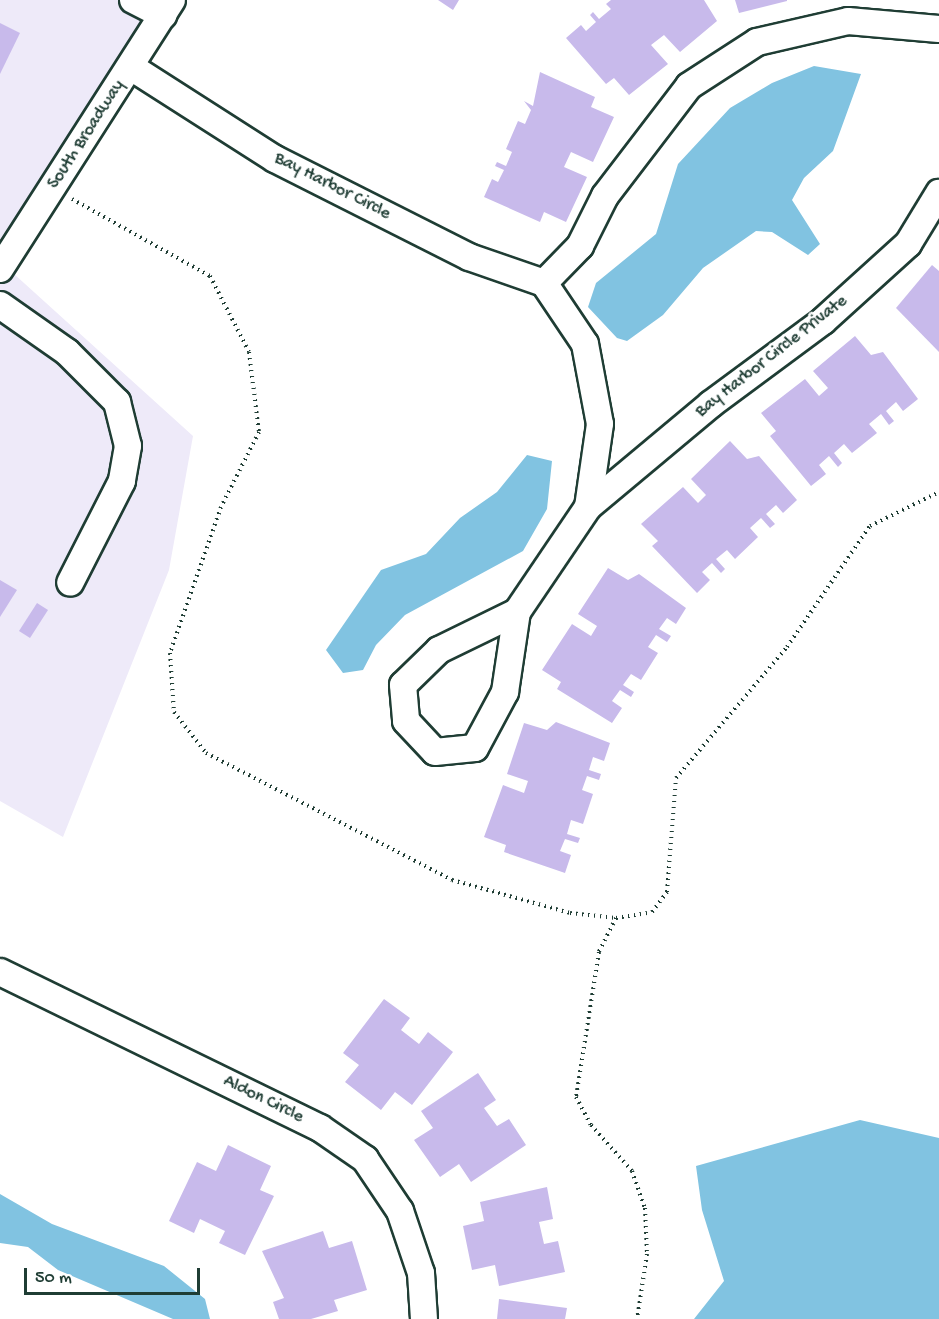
<!DOCTYPE html>
<html>
<head>
<meta charset="utf-8">
<style>
	body { margin:0 }
	#map { position:relative; width:939px; height:1319px; overflow:hidden; background:#fff; font-family:"Gochi Hand",sans-serif }
	div>[style] { position:absolute }
	.built>* { inset:0; background:#eeeaf9 }
	.water>* { inset:0; background:#81c3e1 }
	.building>* { inset:0; background:#c8baeb }
	.path>* { height:4px; margin-top:-2px; transform-origin:0; background:repeating-linear-gradient(90deg,#1f3d34 0 1.5px,transparent 0 6px) }
	.roads { filter:drop-shadow(2px 0 #1f3d34) drop-shadow(-2px 0 #1f3d34) drop-shadow(0 2px #1f3d34) drop-shadow(0 -2px #1f3d34) }
	.minor>* { height:26px; margin:-13px; padding:0 13px; transform-origin:13px; border-radius:13px; background:#fff }
	span { translate:-50% -50%; white-space:nowrap; text-align:center; line-height:1.15; -webkit-text-stroke:5px #fff; paint-order:stroke }
	.street-label { font-size:18px; color:#1f3d34 }
	.scale { position:absolute; left:24px; top:1268px; width:176px; height:27px; box-sizing:border-box; border:3px solid #1f3d34; border-top:0; padding-left:8px; font-size:18px; line-height:21px; white-space:nowrap; color:#1f3d34; -webkit-text-stroke:4px #fff; paint-order:stroke }
</style>
</head>
<body>
<div id="map">
	<div class="built">
		<div style="clip-path:polygon(0 0,172px 0,3px 264px,193px 436px,169px 570px,63px 837px,0 801px)"></div>
	</div>
	<div class="water">
		<div style="clip-path:polygon(814px 66px,861px 74px,833px 151px,804px 178px,792px 200px,820px 244px,808px 255px,772px 232px,756px 231px,703px 268px,663px 315px,627px 341px,617px 338px,588px 307px,596px 283px,656px 234px,678px 164px,730px 108px,772px 83px)"></div>
		<div style="clip-path:polygon(527px 455px,552px 461px,547px 509px,523px 551px,405px 615px,376px 645px,363px 670px,343px 673px,326px 650px,381px 570px,426px 554px,460px 518px,497px 492px)"></div>
		<div style="clip-path:polygon(860px 1120px,939px 1138px,939px 1319px,694px 1319px,724px 1281px,702px 1210px,696px 1166px)"></div>
		<div style="clip-path:polygon(0 1194px,52px 1224px,164px 1266px,205px 1299px,210px 1319px,173px 1319px,58px 1270px,28px 1247px,0 1243px)"></div>
	</div>
	<div class="building">
		<div style="clip-path:polygon(438px 0,459px 0,453px 10px)"></div>
		<div style="clip-path:polygon(611px 0,704px 0,717px 21px,680px 52px,664px 35px,651px 45px,668px 64px,629px 95px,614px 78px,606px 84px,566px 38px,581px 25px,586px 31px,596px 22px,590px 15px,593px 12px,599px 19px,611px 9px,606px 4px)"></div>
		<div style="clip-path:polygon(735px 0,787px 0,787px 1px,739px 13px)"></div>
		<div style="clip-path:polygon(0 23px,20px 33px,0 74px)"></div>
		<div style="clip-path:polygon(540px 72px,595px 97px,591px 107px,614px 117px,593px 162px,571px 152px,564px 167px,587px 177px,566px 222px,544px 212px,540px 222px,484px 197px,492px 179px,498px 182px,504px 170px,495px 166px,497px 162px,506px 166px,512px 152px,506px 149px,518px 121px,525px 124px,531px 110px,524px 101px,533px 106px)"></div>
		<div style="clip-path:polygon(932px 265px,939px 271px,939px 352px,896px 308px)"></div>
		<div style="clip-path:polygon(855px 336px,871px 355px,883px 352px,918px 399px,903px 411px,896px 402px,886px 411px,894px 421px,889px 425px,881px 414px,869px 424px,877px 433px,852px 453px,844px 444px,834px 453px,842px 463px,838px 467px,829px 456px,819px 465px,826px 474px,811px 486px,770px 436px,776px 431px,761px 413px,805px 379px,819px 396px,828px 388px,813px 371px)"></div>
		<div style="clip-path:polygon(730px 441px,747px 459px,759px 456px,797px 500px,783px 513px,776px 505px,766px 514px,775px 524px,770px 528px,761px 518px,750px 528px,758px 537px,735px 559px,727px 550px,716px 559px,725px 569px,721px 573px,712px 563px,702px 572px,710px 580px,697px 593px,652px 546px,658px 541px,641px 524px,683px 487px,698px 503px,706px 495px,691px 479px)"></div>
		<div style="clip-path:polygon(608px 568px,628px 580px,639px 574px,686px 608px,676px 624px,667px 618px,659px 629px,671px 636px,667px 642px,656px 635px,648px 647px,658px 653px,641px 680px,631px 674px,623px 685px,634px 692px,631px 697px,620px 690px,612px 701px,622px 708px,612px 723px,557px 689px,561px 682px,542px 670px,572px 624px,591px 636px,597px 626px,578px 614px)"></div>
		<div style="clip-path:polygon(0 580px,17px 590px,0 617px)"></div>
		<div style="clip-path:polygon(37px 603px,48px 610px,30px 638px,19px 631px)"></div>
		<div style="clip-path:polygon(556px 722px,610px 743px,604px 761px,593px 757px,589px 770px,601px 774px,599px 780px,587px 776px,582px 790px,593px 794px,583px 824px,571px 820px,567px 834px,580px 838px,578px 843px,565px 839px,560px 851px,571px 855px,565px 873px,504px 852px,506px 845px,484px 837px,503px 785px,524px 793px,528px 781px,507px 774px,524px 723px,547px 730px)"></div>
		<div style="clip-path:polygon(384px 999px,410px 1018px,401px 1030px,419px 1044px,428px 1032px,453px 1052px,412px 1105px,395px 1092px,381px 1110px,345px 1082px,359px 1065px,343px 1053px)"></div>
		<div style="clip-path:polygon(478px 1073px,496px 1100px,484px 1108px,497px 1126px,509px 1119px,526px 1145px,471px 1182px,459px 1164px,440px 1177px,414px 1140px,433px 1128px,421px 1111px)"></div>
		<div style="clip-path:polygon(228px 1145px,271px 1166px,260px 1190px,274px 1196px,245px 1255px,219px 1243px,225px 1231px,200px 1219px,194px 1233px,169px 1221px,197px 1162px,216px 1171px)"></div>
		<div style="clip-path:polygon(547px 1187px,553px 1219px,539px 1222px,544px 1244px,558px 1241px,565px 1272px,499px 1286px,495px 1265px,472px 1270px,463px 1226px,484px 1221px,480px 1202px)"></div>
		<div style="clip-path:polygon(323px 1231px,329px 1248px,352px 1241px,367px 1290px,334px 1300px,338px 1311px,311px 1319px,279px 1319px,273px 1302px,284px 1298px,262px 1251px)"></div>
		<div style="clip-path:polygon(499px 1299px,567px 1308px,565px 1319px,497px 1319px)"></div>
	</div>
	<div class="path">
		<div style="left:72px;top:199px;width:158px;rotate:29.2deg"></div>
		<div style="left:210px;top:276px;width:85px;rotate:62.8deg"></div>
		<div style="left:249px;top:352px;width:81px;rotate:82.9deg"></div>
		<div style="left:259px;top:432px;width:84px;rotate:116.9deg"></div>
		<div style="left:221px;top:507px;width:155px;rotate:109.3deg"></div>
		<div style="left:170px;top:653px;width:59px;rotate:86.1deg"></div>
		<div style="left:174px;top:712px;width:52px;rotate:52deg"></div>
		<div style="left:206px;top:753px;width:277px;rotate:27.3deg"></div>
		<div style="left:452px;top:880px;width:123px;rotate:15.6deg"></div>
		<div style="left:570px;top:913px;width:46px;rotate:6.2deg"></div>
		<div style="left:616px;top:918px;width:36px;rotate:-9deg"></div>
		<div style="left:652px;top:912px;width:25px;rotate:-53deg"></div>
		<div style="left:667px;top:892px;width:114px;rotate:-85.5deg"></div>
		<div style="left:676px;top:778px;width:172px;rotate:-49.7deg"></div>
		<div style="left:787px;top:647px;width:147px;rotate:-55.6deg"></div>
		<div style="left:870px;top:526px;width:77px;rotate:-26.2deg"></div>
		<div style="left:616px;top:918px;width:38px;rotate:117deg"></div>
		<div style="left:599px;top:952px;width:147px;rotate:99deg"></div>
		<div style="left:576px;top:1097px;width:32px;rotate:62deg"></div>
		<div style="left:591px;top:1125px;width:62px;rotate:48.3deg"></div>
		<div style="left:632px;top:1171px;width:39px;rotate:71deg"></div>
		<div style="left:645px;top:1208px;width:46px;rotate:87.5deg"></div>
		<div style="left:647px;top:1254px;width:66px;rotate:98.7deg"></div>
	</div>
	<div class="roads">
		<div class="minor">
			<div style="left:133px;top:0;width:34px;rotate:27deg"></div>
			<div style="left:131px;top:67px;width:171px;rotate:32.6deg"></div>
			<div style="left:275px;top:159px;width:217px;rotate:26.8deg"></div>
			<div style="left:469px;top:257px;width:79px;rotate:19.1deg"></div>
			<div style="left:0;top:269px;width:319px;rotate:-57.4deg"></div>
			<div style="left:544px;top:283px;width:73px;rotate:56.1deg"></div>
			<div style="left:585px;top:344px;width:81px;rotate:79.4deg"></div>
			<div style="left:600px;top:424px;width:84px;rotate:98.2deg"></div>
			<div style="left:588px;top:507px;width:160px;rotate:-39.9deg"></div>
			<div style="left:711px;top:404px;width:139px;rotate:-36.5deg"></div>
			<div style="left:823px;top:321px;width:115px;rotate:-42.2deg"></div>
			<div style="left:908px;top:244px;width:60px;rotate:-58.7deg"></div>
			<div style="left:544px;top:283px;width:52px;rotate:-45.8deg"></div>
			<div style="left:580px;top:246px;width:56px;rotate:-63.4deg"></div>
			<div style="left:605px;top:196px;width:138px;rotate:-52.6deg"></div>
			<div style="left:689px;top:86px;width:81px;rotate:-32.9deg"></div>
			<div style="left:757px;top:42px;width:93px;rotate:-13deg"></div>
			<div style="left:848px;top:21px;width:91px;rotate:5deg"></div>
			<div style="left:0;top:305px;width:82px;rotate:35deg"></div>
			<div style="left:67px;top:352px;width:71px;rotate:45deg"></div>
			<div style="left:117px;top:402px;width:45px;rotate:76deg"></div>
			<div style="left:128px;top:446px;width:36px;rotate:100deg"></div>
			<div style="left:122px;top:481px;width:114px;rotate:117deg"></div>
			<div style="left:517px;top:612px;width:87px;rotate:154deg"></div>
			<div style="left:439px;top:650px;width:50px;rotate:135.8deg"></div>
			<div style="left:403px;top:685px;width:36px;rotate:85deg"></div>
			<div style="left:406px;top:721px;width:42px;rotate:46.9deg"></div>
			<div style="left:435px;top:752px;width:40px;rotate:-5.7deg"></div>
			<div style="left:475px;top:748px;width:64px;rotate:-61.8deg"></div>
			<div style="left:505px;top:692px;width:81px;rotate:-81.5deg"></div>
			<div style="left:517px;top:612px;width:127px;rotate:-55.9deg"></div>
			<div style="left:0;top:972px;width:356px;rotate:26deg"></div>
			<div style="left:320px;top:1128px;width:55px;rotate:34.6deg"></div>
			<div style="left:365px;top:1159px;width:63px;rotate:56.1deg"></div>
			<div style="left:400px;top:1211px;width:65px;rotate:71.3deg"></div>
			<div style="left:421px;top:1273px;width:46px;rotate:86.3deg"></div>
		</div>
	</div>
	<div class="street-label">
		<span style="left:87px;top:135px;rotate:-57deg">South Broadway</span>
		<span style="left:332px;top:187px;rotate:27deg">Bay Harbor Circle</span>
		<span style="left:772px;top:357px;rotate:-38deg">Bay Harbor Circle Private</span>
		<span style="left:263px;top:1100px;rotate:26deg">Aldon Circle</span>
	</div>
	<div class="scale">50 m</div>
</div>
</body>
</html>
